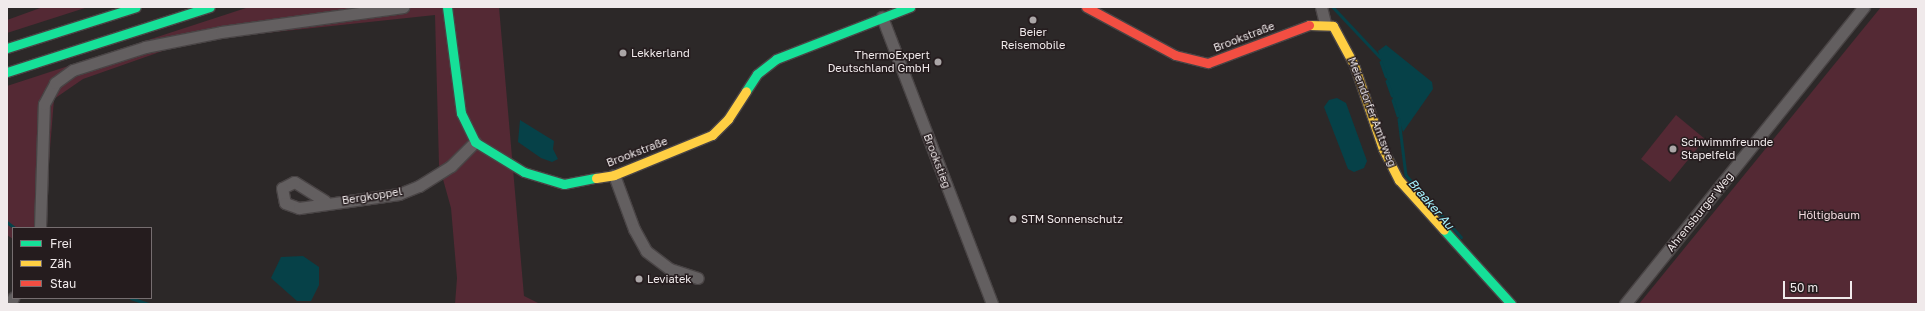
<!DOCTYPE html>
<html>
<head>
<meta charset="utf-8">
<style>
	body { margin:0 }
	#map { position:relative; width:1925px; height:311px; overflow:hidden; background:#2c2828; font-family:"Golos Text",sans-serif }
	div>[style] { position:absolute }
	.green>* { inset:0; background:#542934 }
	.water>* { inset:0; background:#064148 }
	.stream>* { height:2.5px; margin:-1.25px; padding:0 1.25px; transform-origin:1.25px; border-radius:1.25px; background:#064148 }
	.roads { filter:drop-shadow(1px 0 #494445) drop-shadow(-1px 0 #494445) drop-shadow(0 1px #494445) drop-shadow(0 -1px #494445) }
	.street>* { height:11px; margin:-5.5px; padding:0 5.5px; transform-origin:5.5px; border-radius:5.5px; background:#635f60 }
	.fast>* { height:9px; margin:-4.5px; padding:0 4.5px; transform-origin:4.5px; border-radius:4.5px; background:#16e098 }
	.slow>* { height:9px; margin:-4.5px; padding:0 4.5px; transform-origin:4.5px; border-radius:4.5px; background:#ffcf43 }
	.jam>* { height:9px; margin:-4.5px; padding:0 4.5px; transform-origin:4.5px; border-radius:4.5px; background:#f24e42 }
	.dots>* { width:11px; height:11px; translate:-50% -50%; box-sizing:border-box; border:2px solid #251c1e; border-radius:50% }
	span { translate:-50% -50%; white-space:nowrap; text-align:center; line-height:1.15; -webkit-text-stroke:3px #251c1e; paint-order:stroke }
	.poi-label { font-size:11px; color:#f0eaeb }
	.left { translate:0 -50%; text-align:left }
	.right { translate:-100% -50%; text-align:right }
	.street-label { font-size:11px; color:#f0eaeb }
	.park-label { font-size:11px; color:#f1dade }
	.water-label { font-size:12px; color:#a4f2fd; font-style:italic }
	.frame { position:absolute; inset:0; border:8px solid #f0eaeb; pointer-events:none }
	.legend { position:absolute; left:12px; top:227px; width:140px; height:72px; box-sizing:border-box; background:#251c1e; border:1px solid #766e70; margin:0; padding:5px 7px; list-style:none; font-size:12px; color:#f0eaeb }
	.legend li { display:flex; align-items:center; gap:8px; height:20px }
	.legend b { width:20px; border:1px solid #766e70 }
	.scale { position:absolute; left:1783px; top:281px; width:69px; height:18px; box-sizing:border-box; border:2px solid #f0eaeb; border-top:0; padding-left:5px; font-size:12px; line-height:14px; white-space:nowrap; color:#f0eaeb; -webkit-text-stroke:3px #251c1e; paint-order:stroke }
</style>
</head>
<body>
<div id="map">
	<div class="green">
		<div style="clip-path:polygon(43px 7px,88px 7px,7px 33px,7px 20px)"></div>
		<div style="clip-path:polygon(249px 7px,499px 7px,524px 296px,540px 304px,455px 304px,457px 278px,451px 208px,439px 165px,435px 15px,191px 41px,83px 79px,54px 99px,44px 224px,38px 228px,13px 228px,13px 239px,7px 235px,7px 86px)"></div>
		<div style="clip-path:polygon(1881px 7px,1918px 7px,1918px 304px,1639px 304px)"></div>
		<div style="clip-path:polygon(1676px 115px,1705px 139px,1670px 182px,1641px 159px)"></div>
	</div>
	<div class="water">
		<div style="clip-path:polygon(1386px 45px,1432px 82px,1433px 89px,1403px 132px,1378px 51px)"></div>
		<div style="clip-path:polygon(1337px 98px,1346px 103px,1367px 161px,1364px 168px,1354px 172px,1348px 169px,1324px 107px,1329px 100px)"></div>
		<div style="clip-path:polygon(520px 120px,554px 141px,553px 149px,558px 159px,552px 162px,541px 158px,518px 142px)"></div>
		<div style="clip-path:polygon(303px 256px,319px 267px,319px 285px,311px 301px,297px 301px,271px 278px,281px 257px)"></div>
	</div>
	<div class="stream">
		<div style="left:1333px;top:7px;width:69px;rotate:46.8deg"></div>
		<div style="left:1381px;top:62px;width:15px;rotate:70deg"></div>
		<div style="left:1387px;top:81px;width:15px;rotate:70deg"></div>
		<div style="left:1393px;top:100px;width:16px;rotate:72deg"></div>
		<div style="left:1399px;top:119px;width:56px;rotate:82.9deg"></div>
		<div style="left:1406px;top:175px;width:83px;rotate:48.4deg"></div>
		<div style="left:7px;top:222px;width:10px;rotate:37deg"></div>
		<div style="left:131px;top:298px;width:18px;rotate:19deg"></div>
	</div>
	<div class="roads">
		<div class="street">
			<div style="left:1321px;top:7px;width:16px;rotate:76deg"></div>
			<div style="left:882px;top:17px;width:307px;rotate:69deg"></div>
			<div style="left:614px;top:175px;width:58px;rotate:69.7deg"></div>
			<div style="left:634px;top:229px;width:25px;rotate:61deg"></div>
			<div style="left:646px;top:251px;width:30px;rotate:37deg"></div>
			<div style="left:670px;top:269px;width:29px;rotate:18deg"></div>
			<div style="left:325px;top:201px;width:36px;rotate:-148deg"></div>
			<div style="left:294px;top:182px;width:13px;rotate:153deg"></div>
			<div style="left:282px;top:188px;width:15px;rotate:79deg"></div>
			<div style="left:285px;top:203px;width:15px;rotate:20deg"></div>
			<div style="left:299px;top:208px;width:101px;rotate:-8deg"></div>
			<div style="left:399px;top:194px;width:22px;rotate:-22deg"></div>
			<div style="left:419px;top:186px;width:38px;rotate:-32deg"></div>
			<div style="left:451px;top:166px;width:34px;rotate:-45deg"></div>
			<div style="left:40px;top:228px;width:124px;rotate:-88.2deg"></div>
			<div style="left:44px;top:104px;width:24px;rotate:-62deg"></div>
			<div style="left:55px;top:83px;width:22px;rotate:-36deg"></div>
			<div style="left:73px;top:70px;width:76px;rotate:-17.7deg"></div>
			<div style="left:145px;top:47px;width:77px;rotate:-11.2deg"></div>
			<div style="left:221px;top:32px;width:184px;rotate:-7.8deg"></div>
			<div style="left:10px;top:304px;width:7px;rotate:-63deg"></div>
			<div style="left:1625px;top:304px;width:381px;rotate:-51.2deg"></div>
		</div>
		<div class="fast">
			<div style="left:447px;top:7px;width:107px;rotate:82.5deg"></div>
			<div style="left:461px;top:113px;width:32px;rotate:64deg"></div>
			<div style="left:475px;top:142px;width:57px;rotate:31.5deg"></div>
			<div style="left:524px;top:172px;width:42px;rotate:16.7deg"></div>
			<div style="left:564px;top:184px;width:33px;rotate:-11deg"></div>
			<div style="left:7px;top:48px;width:135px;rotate:-17.6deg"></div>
			<div style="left:7px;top:72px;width:213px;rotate:-17.8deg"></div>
			<div style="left:746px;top:91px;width:20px;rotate:-57deg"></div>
			<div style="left:757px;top:74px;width:24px;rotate:-38deg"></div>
			<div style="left:776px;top:59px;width:144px;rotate:-21.2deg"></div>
			<div style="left:1444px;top:230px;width:100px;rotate:47.8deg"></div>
		</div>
		<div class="slow">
			<div style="left:1309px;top:25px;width:24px;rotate:2deg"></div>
			<div style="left:1333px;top:26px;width:44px;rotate:61.7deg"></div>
			<div style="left:1354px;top:65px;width:89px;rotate:71deg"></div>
			<div style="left:1383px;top:149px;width:35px;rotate:63deg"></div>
			<div style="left:1399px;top:180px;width:67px;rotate:48deg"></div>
			<div style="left:596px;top:178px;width:18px;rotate:-9deg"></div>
			<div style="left:614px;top:175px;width:106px;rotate:-22.2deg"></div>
			<div style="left:712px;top:135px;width:23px;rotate:-45deg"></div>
			<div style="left:728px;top:119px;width:33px;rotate:-57deg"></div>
		</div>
		<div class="jam">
			<div style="left:1086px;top:7px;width:101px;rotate:28.3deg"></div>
			<div style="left:1175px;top:55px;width:34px;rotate:14deg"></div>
			<div style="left:1208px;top:63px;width:108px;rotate:-20.6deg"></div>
		</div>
	</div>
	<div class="dots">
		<div style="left:1033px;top:20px;background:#aba6a7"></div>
		<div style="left:623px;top:53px;background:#aba6a7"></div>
		<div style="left:938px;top:62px;background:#aba6a7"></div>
		<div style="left:1673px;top:149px;background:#aba6a7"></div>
		<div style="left:1013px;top:219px;background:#aba6a7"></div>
		<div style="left:639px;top:279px;background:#aba6a7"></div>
	</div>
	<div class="poi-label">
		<span style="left:1033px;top:39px">Beier<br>Reisemobile</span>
		<span class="left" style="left:631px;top:53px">Lekkerland</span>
		<span class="right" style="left:930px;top:62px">ThermoExpert<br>Deutschland GmbH</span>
		<span class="left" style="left:1681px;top:149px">Schwimmfreunde<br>Stapelfeld</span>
		<span class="left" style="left:1021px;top:219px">STM Sonnenschutz</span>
		<span class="left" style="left:647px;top:279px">Leviatek</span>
	</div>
	<div class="street-label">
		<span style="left:1244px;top:37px;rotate:-21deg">Brookstraße</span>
		<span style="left:1372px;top:112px;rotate:69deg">Meiendorfer Amtsweg</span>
		<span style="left:637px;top:152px;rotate:-21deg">Brookstraße</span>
		<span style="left:937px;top:161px;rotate:69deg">Brookstieg</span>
		<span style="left:372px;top:196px;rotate:-9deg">Bergkoppel</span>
		<span style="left:1700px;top:212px;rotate:-51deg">Ahrensburger Weg</span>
	</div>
	<div class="park-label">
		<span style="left:1829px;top:215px">Höltigbaum</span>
	</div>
	<div class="water-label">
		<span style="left:1431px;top:204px;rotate:49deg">Braaker Au</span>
	</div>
	<div class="frame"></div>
	<ul class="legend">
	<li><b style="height:5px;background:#16e098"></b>Frei</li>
	<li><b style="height:5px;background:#ffcf43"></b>Zäh</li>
	<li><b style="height:5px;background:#f24e42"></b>Stau</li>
	</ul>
	<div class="scale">50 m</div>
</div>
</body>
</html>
